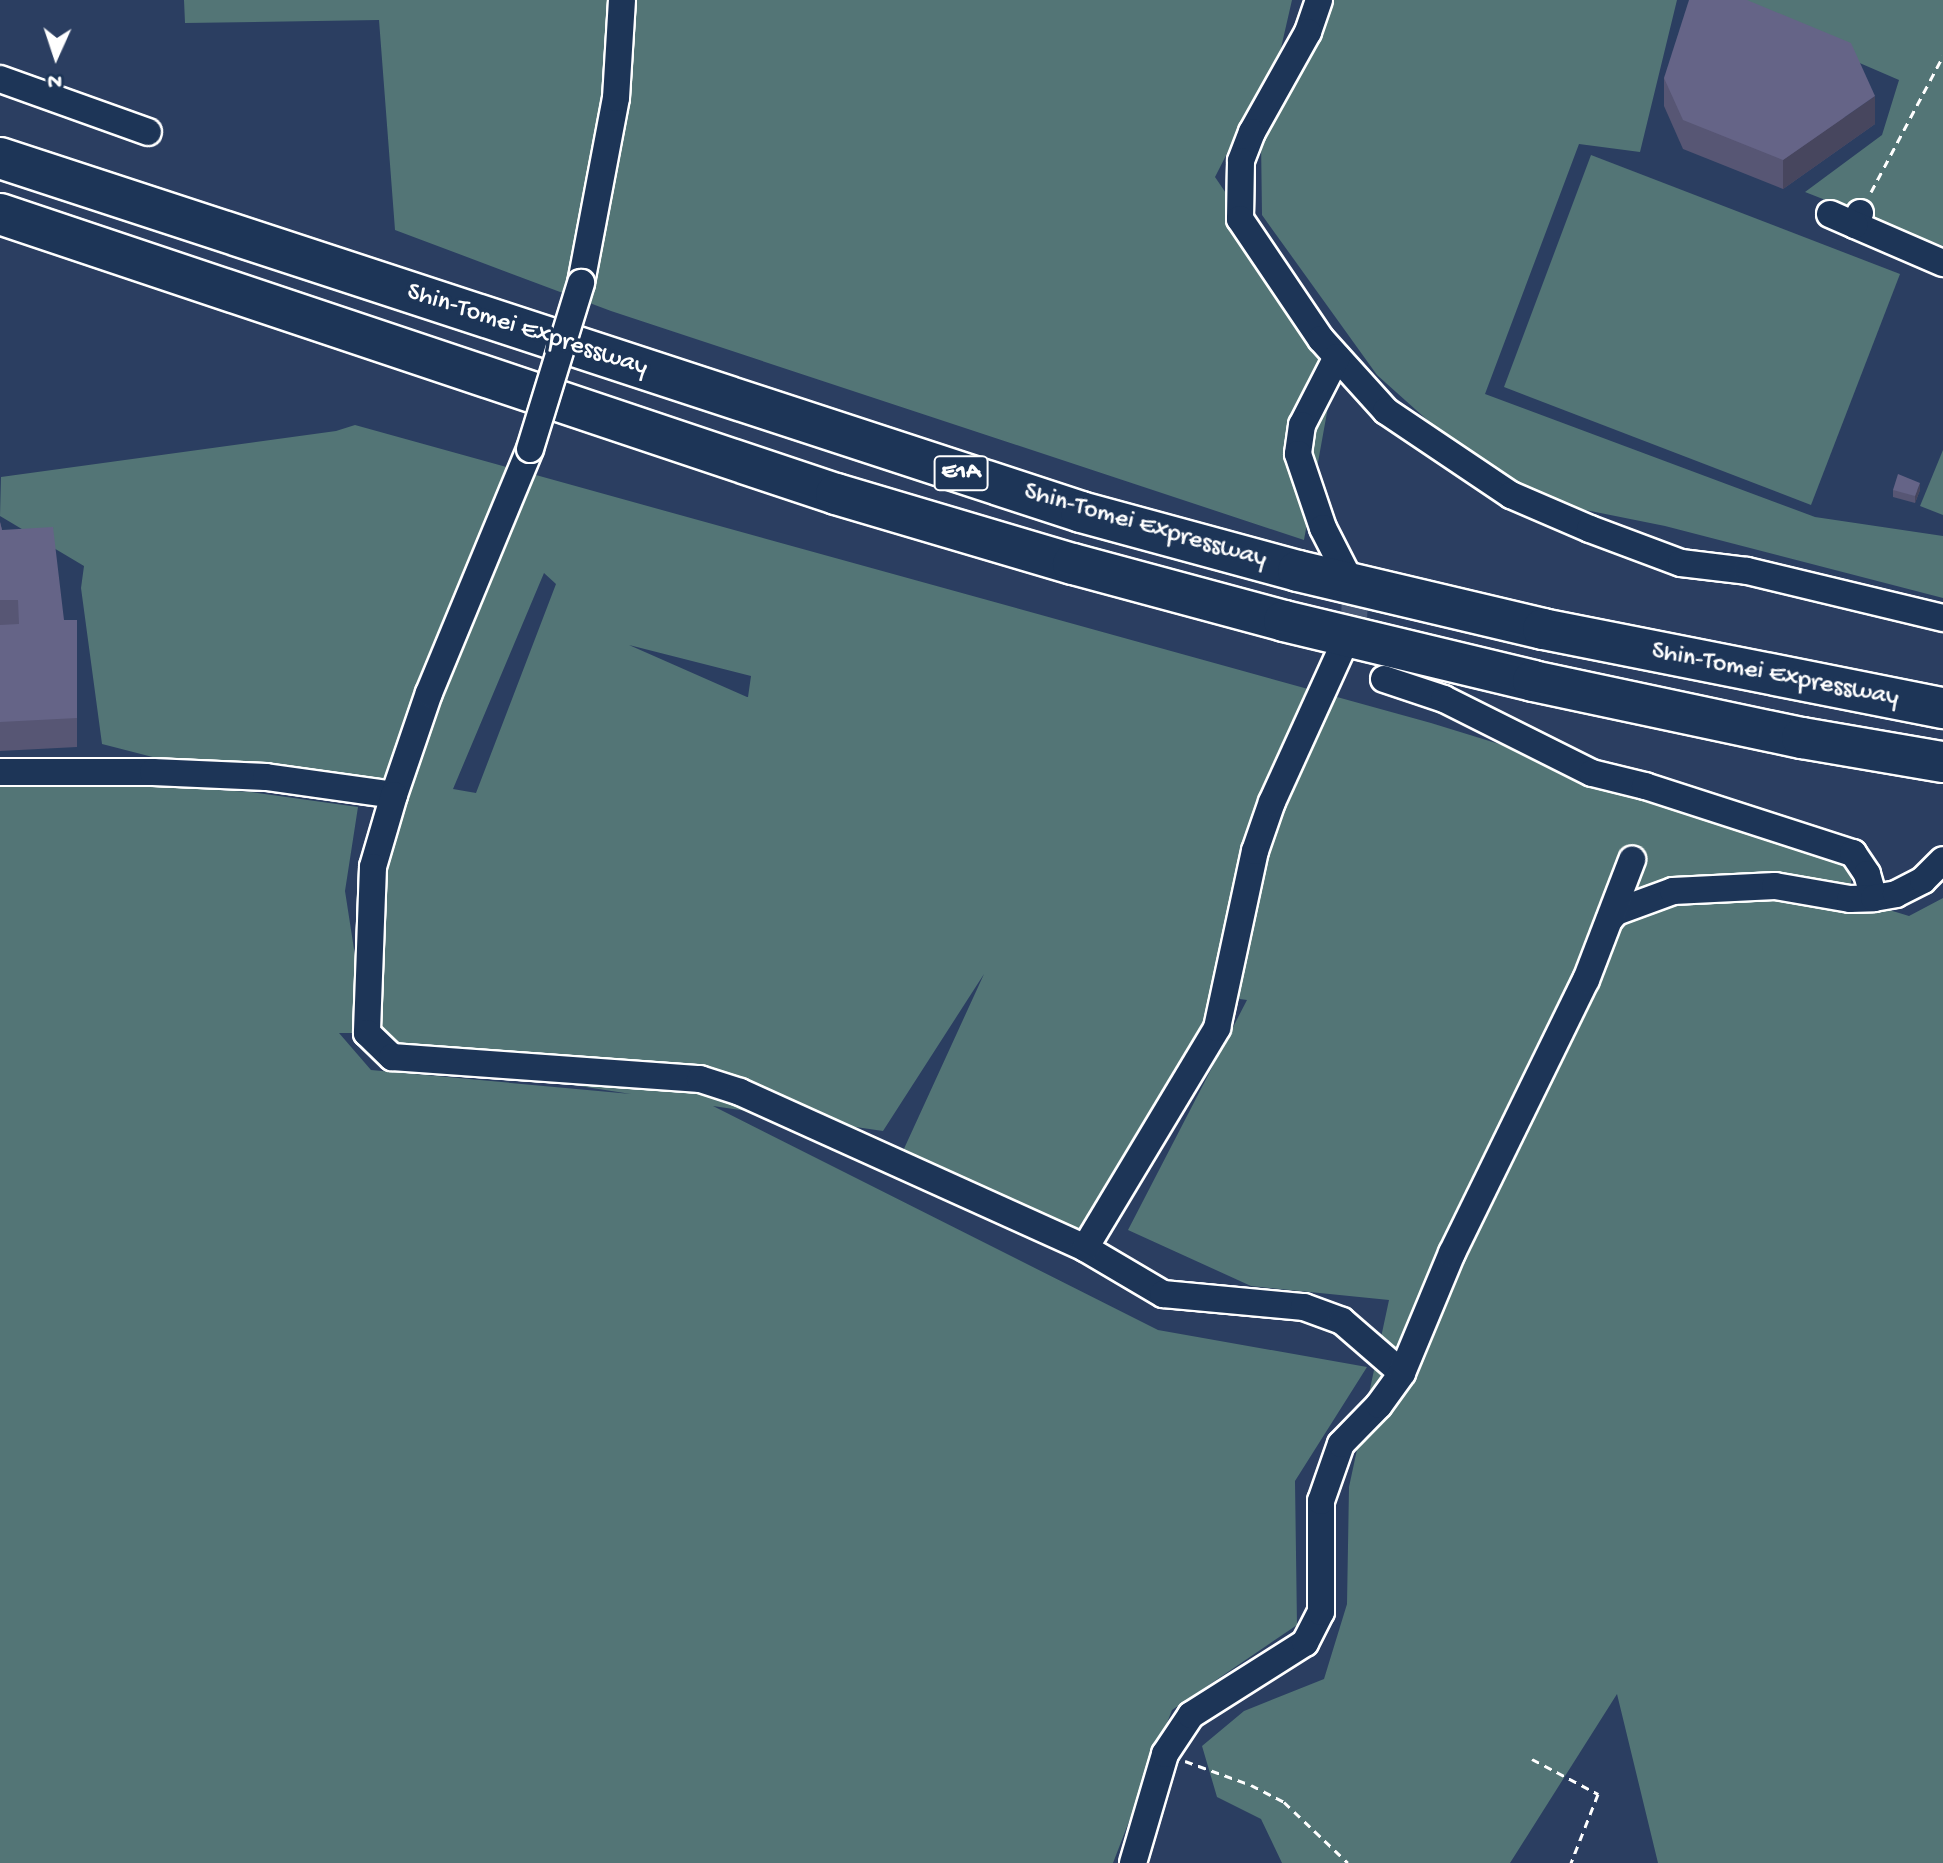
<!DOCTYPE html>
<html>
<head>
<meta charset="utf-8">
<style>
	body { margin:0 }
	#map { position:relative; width:1943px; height:1863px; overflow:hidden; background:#2b3e61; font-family:"Gochi Hand",sans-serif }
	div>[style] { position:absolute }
	.green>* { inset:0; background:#537576 }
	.minor-tunnel>* { height:26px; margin-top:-13px; transform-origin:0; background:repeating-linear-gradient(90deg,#4b5b79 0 26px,transparent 0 39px) }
	.path>* { height:3px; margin-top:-1.5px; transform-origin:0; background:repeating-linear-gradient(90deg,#fff 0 8px,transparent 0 14px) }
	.roads { filter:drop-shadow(2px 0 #fff) drop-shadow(-2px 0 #fff) drop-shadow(0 2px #fff) drop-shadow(0 -2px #fff) }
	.minor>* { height:26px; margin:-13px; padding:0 13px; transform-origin:13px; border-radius:13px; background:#1d3557 }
	.highway>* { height:40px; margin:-20px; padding:0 20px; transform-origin:20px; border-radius:20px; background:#1d3557 }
	.bridges { filter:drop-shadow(2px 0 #fff) drop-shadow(-2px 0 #fff) drop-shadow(0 2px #fff) drop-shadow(0 -2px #fff) }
	.minor-bridge>* { height:26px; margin:-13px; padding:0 13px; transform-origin:13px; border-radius:13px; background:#1d3557 }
	.wall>* { inset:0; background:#575674 }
	.shaded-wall>* { inset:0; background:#47465e }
	.building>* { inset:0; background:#656487 }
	span { translate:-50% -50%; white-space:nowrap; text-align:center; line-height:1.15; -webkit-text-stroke:7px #1d3557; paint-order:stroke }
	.shield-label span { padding:2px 6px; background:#1d3557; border:2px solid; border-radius:6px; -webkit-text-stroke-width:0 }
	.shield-label { font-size:24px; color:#fff; font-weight:700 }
	.street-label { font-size:26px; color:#fff }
	.north { position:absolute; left:16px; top:16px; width:80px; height:80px; -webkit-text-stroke:6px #1d3557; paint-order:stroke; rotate:183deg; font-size:22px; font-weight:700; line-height:32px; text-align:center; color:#fff }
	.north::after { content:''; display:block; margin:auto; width:28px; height:36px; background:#fff; clip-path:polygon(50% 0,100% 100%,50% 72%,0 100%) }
</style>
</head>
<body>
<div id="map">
	<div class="green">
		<div style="clip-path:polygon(184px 0,1292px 0,1281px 48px,1215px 177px,1337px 357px,1304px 540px,611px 311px,395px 230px,379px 20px,185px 23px)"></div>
		<div style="clip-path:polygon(1330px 0,1677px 0,1640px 152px,1579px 144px,1485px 394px,1815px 517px,1943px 536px,1943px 598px,1665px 526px,1511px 495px,1377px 375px,1262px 215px,1261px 140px)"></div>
		<div style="clip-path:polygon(1714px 0,1943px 0,1943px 246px,1805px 192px,1882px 135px,1899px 80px)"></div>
		<div style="clip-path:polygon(1591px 155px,1900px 274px,1811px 505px,1504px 387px)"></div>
		<div style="clip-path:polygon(evenodd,355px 425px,1431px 723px,1853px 853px,1850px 898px,1909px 916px,1943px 898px,1943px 1863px,1658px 1863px,1617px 1694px,1510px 1863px,1282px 1863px,1261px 1819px,1217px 1797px,1202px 1746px,1244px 1711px,1324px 1679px,1347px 1604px,1349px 1487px,1389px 1300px,1251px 1286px,1128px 1230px,1247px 1000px,1218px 996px,1085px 1248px,897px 1164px,984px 974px,883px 1131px,713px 1106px,1158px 1330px,1367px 1367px,1295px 1481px,1297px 1625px,1172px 1710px,1113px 1863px,0 1863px,0 777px,251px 792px,358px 807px,345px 891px,367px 1033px,339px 1033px,371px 1070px,631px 1094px,392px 1057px,368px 1005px,373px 867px,405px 780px,370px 784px,172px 762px,102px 744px,81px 588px,84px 566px,0 516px,1px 477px,336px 431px,355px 425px,544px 573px,556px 584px,476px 793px,453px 789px,544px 573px,355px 425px,629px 645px,751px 676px,748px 697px,747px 697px,629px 645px)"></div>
		<div style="clip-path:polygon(1943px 450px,1943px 515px,1920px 506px)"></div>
	</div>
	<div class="minor-tunnel">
		<div style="left:1343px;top:646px;width:26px;rotate:-65deg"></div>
		<div style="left:1354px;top:622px;width:26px;rotate:-88deg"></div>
		<div style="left:1355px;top:596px;width:24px;rotate:-112deg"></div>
	</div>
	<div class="path">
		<div style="left:1871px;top:192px;width:154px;rotate:-62.1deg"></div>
		<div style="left:1532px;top:1759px;width:75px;rotate:27.9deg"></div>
		<div style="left:1598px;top:1794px;width:74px;rotate:111.4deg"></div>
		<div style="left:1185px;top:1761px;width:70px;rotate:20deg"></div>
		<div style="left:1251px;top:1785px;width:37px;rotate:27deg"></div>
		<div style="left:1284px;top:1802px;width:88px;rotate:43.6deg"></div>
	</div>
	<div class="roads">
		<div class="minor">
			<div style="left:1319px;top:0;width:34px;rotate:109deg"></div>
			<div style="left:1308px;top:32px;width:115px;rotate:119.2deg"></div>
			<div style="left:1252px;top:132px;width:31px;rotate:111deg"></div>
			<div style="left:1241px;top:161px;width:58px;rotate:91deg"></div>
			<div style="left:1240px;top:219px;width:145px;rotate:56deg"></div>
			<div style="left:1321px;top:339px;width:97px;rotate:47.9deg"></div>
			<div style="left:1386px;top:411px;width:151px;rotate:33.9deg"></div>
			<div style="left:1511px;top:495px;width:86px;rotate:23.3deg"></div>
			<div style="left:1590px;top:529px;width:97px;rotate:20.5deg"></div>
			<div style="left:1681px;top:563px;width:66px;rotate:6.9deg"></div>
			<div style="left:1747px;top:571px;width:202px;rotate:13.5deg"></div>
			<div style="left:0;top:79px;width:157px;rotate:19.7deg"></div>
			<div style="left:1860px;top:213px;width:13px;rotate:113deg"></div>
			<div style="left:1855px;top:225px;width:96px;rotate:23.4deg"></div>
			<div style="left:1830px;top:214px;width:27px;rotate:24deg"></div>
			<div style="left:581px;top:283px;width:188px;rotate:-79.3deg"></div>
			<div style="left:616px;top:98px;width:98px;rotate:-86.5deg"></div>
			<div style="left:1337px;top:357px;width:76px;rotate:117.2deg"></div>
			<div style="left:1302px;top:425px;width:29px;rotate:98deg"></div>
			<div style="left:1298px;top:454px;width:78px;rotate:71.3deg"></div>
			<div style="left:1323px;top:528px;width:51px;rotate:62.9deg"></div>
			<div style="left:1384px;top:679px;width:63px;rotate:18.4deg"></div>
			<div style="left:1444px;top:699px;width:165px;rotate:26.6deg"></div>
			<div style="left:1592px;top:773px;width:55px;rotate:13.8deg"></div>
			<div style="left:1645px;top:786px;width:219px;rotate:17.9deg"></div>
			<div style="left:1853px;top:853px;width:25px;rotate:56deg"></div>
			<div style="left:1867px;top:874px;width:25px;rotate:74deg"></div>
			<div style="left:0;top:772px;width:153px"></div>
			<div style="left:153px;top:772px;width:113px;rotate:2.5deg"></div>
			<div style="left:266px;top:777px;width:129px;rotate:8deg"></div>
			<div style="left:394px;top:795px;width:108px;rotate:-71.1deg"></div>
			<div style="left:429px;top:693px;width:264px;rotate:-67.5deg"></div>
			<div style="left:394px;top:795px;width:75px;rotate:106.3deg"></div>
			<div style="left:373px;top:867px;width:166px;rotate:92.1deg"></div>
			<div style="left:367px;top:1033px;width:35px;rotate:44deg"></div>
			<div style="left:392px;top:1057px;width:309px;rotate:4.1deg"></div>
			<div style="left:700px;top:1079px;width:42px;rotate:18deg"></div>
			<div style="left:740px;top:1092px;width:379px;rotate:24.3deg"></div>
			<div style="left:1085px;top:1248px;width:91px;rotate:30.5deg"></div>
			<div style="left:1163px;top:1294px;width:142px;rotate:5.3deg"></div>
			<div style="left:1304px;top:1307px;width:40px;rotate:20.2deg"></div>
			<div style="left:1342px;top:1321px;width:79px;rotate:40.9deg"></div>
			<div style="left:1610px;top:919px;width:9px;rotate:-49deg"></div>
			<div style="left:1616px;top:912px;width:61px;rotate:-20.2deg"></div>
			<div style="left:1673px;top:891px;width:102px;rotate:-2.8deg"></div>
			<div style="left:1775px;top:886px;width:76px;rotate:9.8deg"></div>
			<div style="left:1850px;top:899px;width:24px;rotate:-2deg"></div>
			<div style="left:1874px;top:898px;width:22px;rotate:-10deg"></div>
			<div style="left:1896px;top:894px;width:30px;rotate:-27deg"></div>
			<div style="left:1923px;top:880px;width:28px;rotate:-45deg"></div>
			<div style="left:1085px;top:1248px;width:257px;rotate:-59deg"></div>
			<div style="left:1217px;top:1028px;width:181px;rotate:-77.9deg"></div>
			<div style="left:1255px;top:851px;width:52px;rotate:-70.9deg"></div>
			<div style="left:1272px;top:802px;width:171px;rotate:-65.5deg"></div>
			<div style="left:1133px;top:1863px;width:114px;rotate:-73.6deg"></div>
			<div style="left:1165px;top:1754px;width:47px;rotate:-56.3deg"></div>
			<div style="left:1191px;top:1715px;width:135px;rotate:-32.3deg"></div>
			<div style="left:1305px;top:1643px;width:35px;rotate:-63deg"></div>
			<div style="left:1321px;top:1612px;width:111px;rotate:-90deg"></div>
			<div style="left:1321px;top:1501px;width:60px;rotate:-70.7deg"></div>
			<div style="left:1341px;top:1444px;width:54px;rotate:-45.7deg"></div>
			<div style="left:1379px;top:1405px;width:39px;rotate:-54deg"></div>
			<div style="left:1402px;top:1373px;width:130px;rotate:-67.4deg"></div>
			<div style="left:1452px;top:1253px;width:304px;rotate:-63.9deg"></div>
			<div style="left:1586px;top:980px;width:129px;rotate:-69deg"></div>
		</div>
		<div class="highway">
			<div style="left:0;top:158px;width:1137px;rotate:18.13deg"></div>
			<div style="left:1081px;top:512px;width:225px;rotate:15.2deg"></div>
			<div style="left:1298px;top:571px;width:252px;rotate:13.3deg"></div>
			<div style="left:1543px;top:629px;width:408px;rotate:11.2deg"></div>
			<div style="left:0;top:214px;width:882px;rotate:18.52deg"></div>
			<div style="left:836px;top:494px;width:247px;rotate:16.5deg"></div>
			<div style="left:1073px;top:564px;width:219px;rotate:15.1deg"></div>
			<div style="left:1284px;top:621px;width:256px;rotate:13.5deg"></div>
			<div style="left:1533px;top:681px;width:275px;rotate:12deg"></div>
			<div style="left:1802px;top:738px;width:143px;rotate:9.7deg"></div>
		</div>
	</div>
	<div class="bridges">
		<div class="minor-bridge">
			<div style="left:530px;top:449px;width:174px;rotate:-72.9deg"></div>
		</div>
	</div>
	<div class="wall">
		<div style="clip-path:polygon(1664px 78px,1875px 124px,1783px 189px,1683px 149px,1664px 106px)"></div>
		<div style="clip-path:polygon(1893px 490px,1920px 490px,1915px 503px,1893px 497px)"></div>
		<div style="clip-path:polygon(0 522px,2px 530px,64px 620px,77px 620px,77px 747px,0 751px)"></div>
	</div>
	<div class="shaded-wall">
		<div style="clip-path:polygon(1875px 96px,1875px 124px,1783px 189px,1783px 160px)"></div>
		<div style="clip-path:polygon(1920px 483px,1920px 490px,1915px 503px,1915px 496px)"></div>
	</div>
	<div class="building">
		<div style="clip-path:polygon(1689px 0,1747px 0,1851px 43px,1875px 96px,1783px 160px,1683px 120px,1664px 78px)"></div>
		<div style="clip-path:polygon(1898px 474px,1920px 483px,1915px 496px,1893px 490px)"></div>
		<div style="clip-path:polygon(0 522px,2px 530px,53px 527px,64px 620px,77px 620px,77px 718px,0 722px,0 625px,19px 624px,18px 600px,0 600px)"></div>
	</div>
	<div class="shield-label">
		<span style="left:961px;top:473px">E1A</span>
	</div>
	<div class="street-label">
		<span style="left:527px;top:331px;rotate:18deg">Shin-Tomei Expressway</span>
		<span style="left:1145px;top:527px;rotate:16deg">Shin-Tomei Expressway</span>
		<span style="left:1775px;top:676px;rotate:11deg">Shin-Tomei Expressway</span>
	</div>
	<div class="north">N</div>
</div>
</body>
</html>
